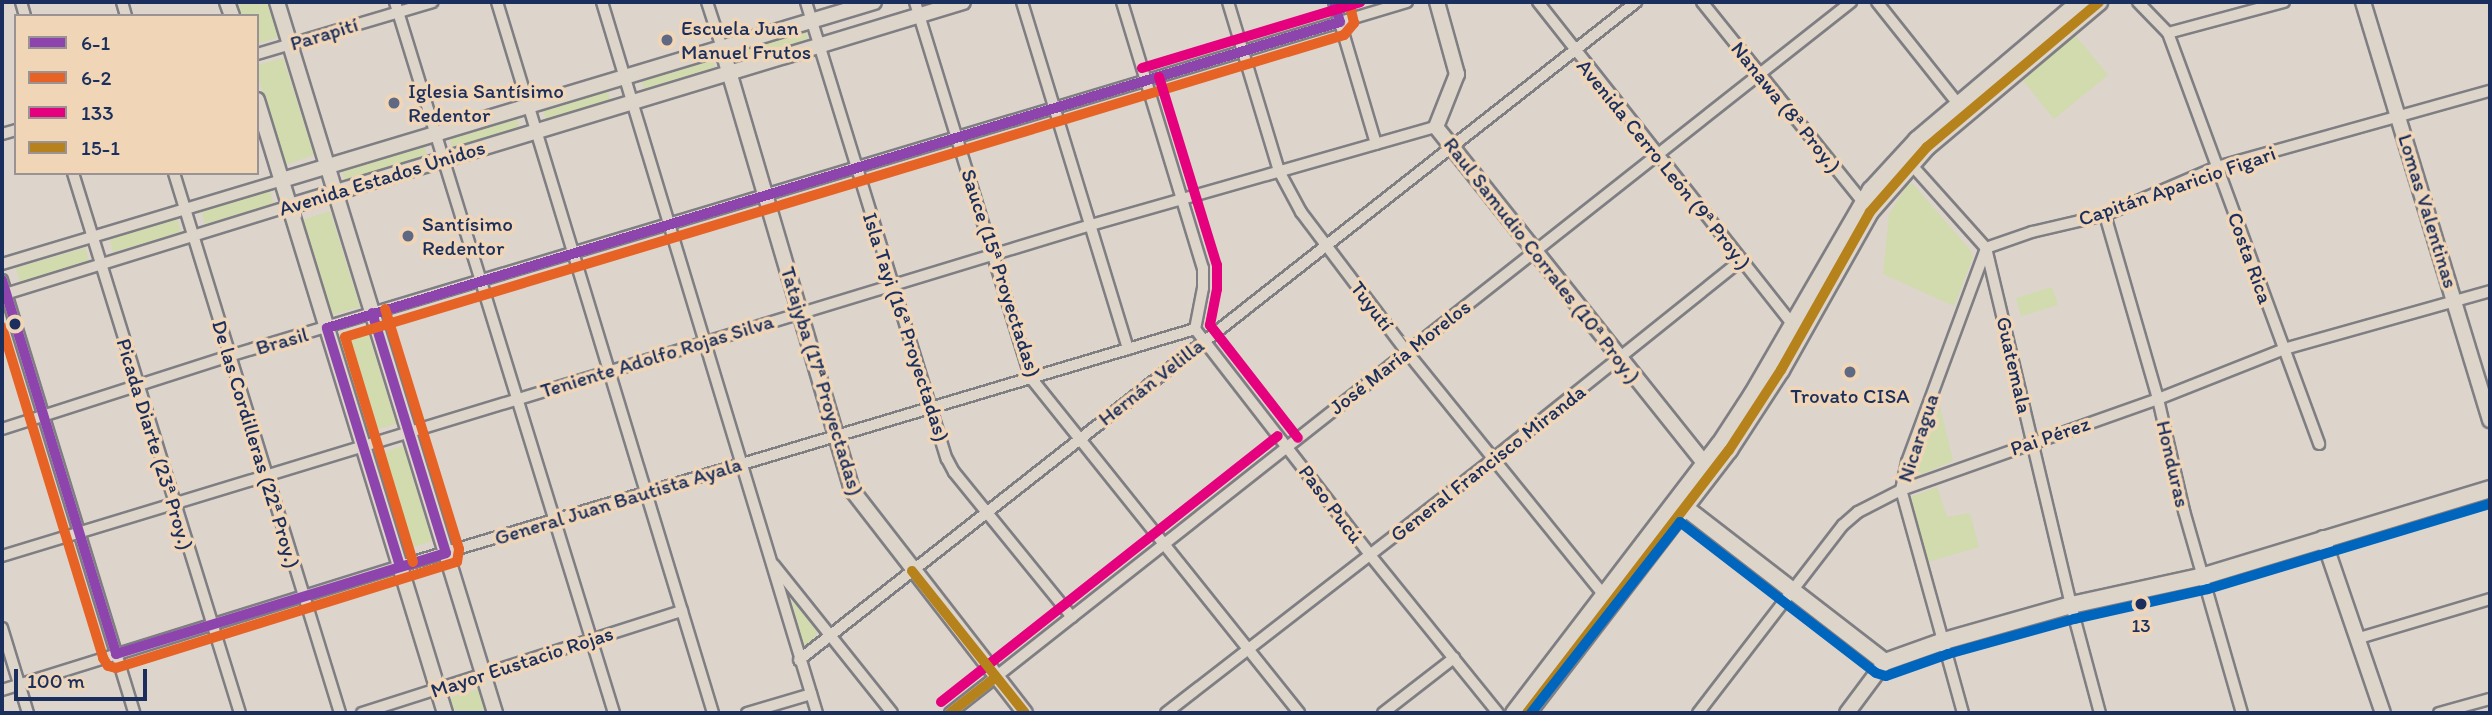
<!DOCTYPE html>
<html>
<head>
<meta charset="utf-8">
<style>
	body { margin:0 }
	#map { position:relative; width:2492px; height:715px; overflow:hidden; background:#ddd4cb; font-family:Itim,sans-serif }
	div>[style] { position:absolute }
	.green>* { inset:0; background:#d1dbae }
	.roads { filter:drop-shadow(2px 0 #7e7e83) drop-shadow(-2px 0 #7e7e83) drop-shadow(0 2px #7e7e83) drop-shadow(0 -2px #7e7e83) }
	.street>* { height:10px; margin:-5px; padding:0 5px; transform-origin:5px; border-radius:5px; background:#ddd4ca }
	.secondary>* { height:14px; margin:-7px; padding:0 7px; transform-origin:7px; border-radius:7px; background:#ddd4ca }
	.primary>* { height:16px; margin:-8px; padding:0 8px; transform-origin:8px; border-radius:8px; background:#ddd4ca }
	.bus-1>* { height:10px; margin:-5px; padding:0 5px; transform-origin:5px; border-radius:5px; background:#8e44ad }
	.bus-2>* { height:10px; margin:-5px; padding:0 5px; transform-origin:5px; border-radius:5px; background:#e76225 }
	.bus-3>* { height:10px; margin:-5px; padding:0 5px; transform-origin:5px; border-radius:5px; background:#e5007d }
	.bus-4>* { height:10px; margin:-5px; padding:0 5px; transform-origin:5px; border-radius:5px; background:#b5821c }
	.bus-5>* { height:10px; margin:-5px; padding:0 5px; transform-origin:5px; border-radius:5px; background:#0065bd }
	.dots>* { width:19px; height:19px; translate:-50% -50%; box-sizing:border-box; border:4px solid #f0d6b7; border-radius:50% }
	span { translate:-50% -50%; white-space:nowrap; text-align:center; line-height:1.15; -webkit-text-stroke:7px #f0d6b7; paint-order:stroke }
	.bus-label { font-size:19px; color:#1b2f5e }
	.poi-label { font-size:21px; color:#1b2f5e }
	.left { translate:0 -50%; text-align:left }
	.street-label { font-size:21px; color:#1b2f5e }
	.frame { position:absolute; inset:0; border:4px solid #1b2f5e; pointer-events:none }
	.legend { position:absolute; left:14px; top:14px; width:245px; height:161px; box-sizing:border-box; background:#f0d6b7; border:2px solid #9b9393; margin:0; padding:9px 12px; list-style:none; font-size:21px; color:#1b2f5e }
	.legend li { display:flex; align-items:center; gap:14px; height:35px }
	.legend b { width:35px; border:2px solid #9b9393 }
	.scale { position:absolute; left:14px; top:669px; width:133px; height:32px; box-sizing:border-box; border:4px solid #1b2f5e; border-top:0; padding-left:9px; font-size:21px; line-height:24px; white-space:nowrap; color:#1b2f5e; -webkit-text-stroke:5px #f0d6b7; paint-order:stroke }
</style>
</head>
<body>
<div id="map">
	<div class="green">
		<div style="clip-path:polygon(236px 2px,267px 2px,278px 37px,257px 44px,257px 16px,240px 16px)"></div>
		<div style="clip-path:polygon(806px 32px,808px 39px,742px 59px,740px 51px)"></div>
		<div style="clip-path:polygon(2075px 35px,2108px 75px,2054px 119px,2022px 79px)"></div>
		<div style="clip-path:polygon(283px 58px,314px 155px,285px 165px,257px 74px,257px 65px)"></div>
		<div style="clip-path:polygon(713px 60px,715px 67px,644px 89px,642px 81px)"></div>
		<div style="clip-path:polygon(608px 91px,610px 100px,546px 119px,543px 111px)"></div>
		<div style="clip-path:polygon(517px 119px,519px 127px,452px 148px,450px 139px)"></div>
		<div style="clip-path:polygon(424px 146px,428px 157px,345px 182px,342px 170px)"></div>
		<div style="clip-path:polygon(1908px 184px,1913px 184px,1971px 251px,1973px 257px,1954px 306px,1883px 274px,1889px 214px)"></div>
		<div style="clip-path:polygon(270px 191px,273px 203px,205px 224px,202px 212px)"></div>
		<div style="clip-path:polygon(330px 211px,360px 307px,332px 315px,302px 220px)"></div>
		<div style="clip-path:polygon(177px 219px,181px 232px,113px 252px,110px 239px)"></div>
		<div style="clip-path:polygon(85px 248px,89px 260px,20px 282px,16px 268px)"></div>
		<div style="clip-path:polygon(2052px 287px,2058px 305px,2021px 316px,2016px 298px)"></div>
		<div style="clip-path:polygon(366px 326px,396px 424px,368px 432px,338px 334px)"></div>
		<div style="clip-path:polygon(1940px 406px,1953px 461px,1914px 477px,1912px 475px)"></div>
		<div style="clip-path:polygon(403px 446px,432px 541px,404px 550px,375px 455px)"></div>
		<div style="clip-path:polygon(1937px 487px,1947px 517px,1970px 513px,1979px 547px,1928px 562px,1909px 498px)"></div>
		<div style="clip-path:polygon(791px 598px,817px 632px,816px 636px,806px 645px,803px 644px)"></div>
		<div style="clip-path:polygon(478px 689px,485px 713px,454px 713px,449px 698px)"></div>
	</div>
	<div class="roads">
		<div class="street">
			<div style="left:21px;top:2px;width:15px;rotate:74deg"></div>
			<div style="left:122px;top:2px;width:15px;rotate:74deg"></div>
			<div style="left:395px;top:2px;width:744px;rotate:72.88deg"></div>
			<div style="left:497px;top:2px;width:743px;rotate:73.1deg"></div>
			<div style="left:602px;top:2px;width:743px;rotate:73.18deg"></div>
			<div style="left:707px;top:2px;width:48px;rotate:71.9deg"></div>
			<div style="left:806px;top:2px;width:478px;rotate:72.9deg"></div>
			<div style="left:947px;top:459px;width:15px;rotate:62deg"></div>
			<div style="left:954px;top:472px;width:187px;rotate:50.9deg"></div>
			<div style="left:915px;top:2px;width:393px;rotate:72.9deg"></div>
			<div style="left:1031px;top:378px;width:429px;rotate:51.3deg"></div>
			<div style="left:1022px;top:2px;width:363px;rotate:73deg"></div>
			<div style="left:1122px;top:2px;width:278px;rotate:73.1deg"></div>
			<div style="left:1203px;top:268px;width:20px;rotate:90deg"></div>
			<div style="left:1203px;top:288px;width:42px;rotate:101deg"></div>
			<div style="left:1195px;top:329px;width:286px;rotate:52.2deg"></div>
			<div style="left:1370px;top:555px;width:203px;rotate:51deg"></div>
			<div style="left:1228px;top:2px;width:177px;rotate:73.2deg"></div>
			<div style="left:1279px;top:171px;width:47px;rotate:61.8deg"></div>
			<div style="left:1301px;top:212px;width:176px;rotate:52.9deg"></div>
			<div style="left:1407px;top:352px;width:319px;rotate:51deg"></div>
			<div style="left:1334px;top:2px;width:148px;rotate:73.5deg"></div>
			<div style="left:1538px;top:2px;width:412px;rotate:51.7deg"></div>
			<div style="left:1702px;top:2px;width:263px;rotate:51.2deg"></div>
			<div style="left:1877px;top:2px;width:130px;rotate:51.5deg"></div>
			<div style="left:2138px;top:2px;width:43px;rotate:45.9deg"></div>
			<div style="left:2168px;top:33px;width:438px;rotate:69.8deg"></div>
			<div style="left:2168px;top:33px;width:120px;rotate:-15deg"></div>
			<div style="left:257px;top:54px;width:183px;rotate:-16.5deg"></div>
			<div style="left:2px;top:134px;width:15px;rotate:-16deg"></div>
			<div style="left:1909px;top:162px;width:115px;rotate:48.2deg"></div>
			<div style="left:1986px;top:248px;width:367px;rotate:76.6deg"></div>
			<div style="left:2071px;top:605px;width:112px;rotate:75deg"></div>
			<div style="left:73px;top:173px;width:565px;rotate:72.82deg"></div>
			<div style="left:174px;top:173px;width:565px;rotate:72.91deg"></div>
			<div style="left:2105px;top:215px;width:191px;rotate:73.9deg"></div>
			<div style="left:2158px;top:399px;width:115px;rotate:76.9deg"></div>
			<div style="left:2184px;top:511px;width:210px;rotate:74deg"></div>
			<div style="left:1986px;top:248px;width:49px;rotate:-19.2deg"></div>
			<div style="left:2032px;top:232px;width:75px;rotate:-13.1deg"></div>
			<div style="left:2105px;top:215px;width:122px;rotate:-23.2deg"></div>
			<div style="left:2217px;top:167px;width:283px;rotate:-15.6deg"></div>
			<div style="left:2px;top:264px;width:292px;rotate:-16.7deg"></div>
			<div style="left:2px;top:280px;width:453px;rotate:73deg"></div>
			<div style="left:2px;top:295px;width:301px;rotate:-17.2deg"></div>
			<div style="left:2px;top:429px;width:238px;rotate:-17.8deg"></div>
			<div style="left:229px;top:356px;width:1230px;rotate:-16.73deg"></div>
			<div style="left:2px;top:556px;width:1138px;rotate:-16.91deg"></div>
			<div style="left:1091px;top:225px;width:359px;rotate:-15.9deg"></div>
			<div style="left:774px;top:565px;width:189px;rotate:51.4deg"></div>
			<div style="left:2px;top:628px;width:89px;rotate:73deg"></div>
			<div style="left:2356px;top:639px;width:140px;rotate:-16.6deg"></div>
			<div style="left:799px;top:660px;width:1065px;rotate:-38.17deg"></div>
			<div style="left:2px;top:690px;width:417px;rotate:-17.3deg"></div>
			<div style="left:400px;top:566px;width:830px;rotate:-16.6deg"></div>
			<div style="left:362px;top:713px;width:336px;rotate:-17.7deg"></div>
			<div style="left:747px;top:713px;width:67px;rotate:-16.5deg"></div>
			<div style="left:950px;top:713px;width:1148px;rotate:-38.28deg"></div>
			<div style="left:1166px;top:713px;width:414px;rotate:-37.8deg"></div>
			<div style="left:1493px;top:459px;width:318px;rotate:-38.7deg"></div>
			<div style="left:1383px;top:713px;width:90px;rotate:-37.8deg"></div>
			<div style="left:1698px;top:713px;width:237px;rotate:-52.4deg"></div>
			<div style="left:1843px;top:525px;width:20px;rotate:-41deg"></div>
			<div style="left:1858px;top:512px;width:48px;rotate:-27.1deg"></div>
			<div style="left:1901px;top:490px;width:273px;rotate:-19.5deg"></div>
			<div style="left:2158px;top:399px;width:136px;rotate:-21.6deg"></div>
			<div style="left:2284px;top:349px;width:214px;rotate:-15.7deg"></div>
			<div style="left:1963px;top:713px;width:231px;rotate:-105.5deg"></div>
			<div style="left:1901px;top:490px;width:29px;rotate:-78deg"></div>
			<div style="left:1907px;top:462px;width:228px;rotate:-69.7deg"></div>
			<div style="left:2439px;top:713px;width:53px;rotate:-15.4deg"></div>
		</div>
		<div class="secondary">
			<div style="left:227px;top:2px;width:15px;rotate:70deg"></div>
			<div style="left:277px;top:2px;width:744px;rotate:72.95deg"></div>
			<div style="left:1437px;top:2px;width:75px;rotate:74.5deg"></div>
			<div style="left:1457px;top:74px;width:57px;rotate:111.6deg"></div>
			<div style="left:1436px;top:127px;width:431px;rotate:51.4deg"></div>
			<div style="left:2363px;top:2px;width:437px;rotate:73.1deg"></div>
			<div style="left:722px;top:48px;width:461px;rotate:73.6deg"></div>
			<div style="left:852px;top:490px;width:282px;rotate:52.2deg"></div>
			<div style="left:257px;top:100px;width:641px;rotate:72.95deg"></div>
			<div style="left:282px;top:180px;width:618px;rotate:-16.73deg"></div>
			<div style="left:290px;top:206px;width:703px;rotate:-16.86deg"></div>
			<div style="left:2323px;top:538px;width:185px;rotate:71.1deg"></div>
			<div style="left:1847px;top:713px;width:64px;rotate:-53.3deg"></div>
		</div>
		<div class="primary">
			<div style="left:1679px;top:503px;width:260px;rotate:37.7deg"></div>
			<div style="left:1885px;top:662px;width:63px;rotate:-19.6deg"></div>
			<div style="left:1944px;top:641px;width:132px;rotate:-15.8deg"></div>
			<div style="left:2071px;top:605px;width:136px;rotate:-12.3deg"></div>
			<div style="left:2204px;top:576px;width:299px;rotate:-16.9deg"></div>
			<div style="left:1514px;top:713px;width:339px;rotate:-52.6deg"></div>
			<div style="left:1720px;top:444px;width:59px;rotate:-56.9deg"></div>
			<div style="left:1752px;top:395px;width:237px;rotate:-59.9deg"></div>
			<div style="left:1871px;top:190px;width:68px;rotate:-47.4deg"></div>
			<div style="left:1917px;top:140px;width:214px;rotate:-40.3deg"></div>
			<div style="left:1527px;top:713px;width:332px;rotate:-52.5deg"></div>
			<div style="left:1729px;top:450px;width:95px;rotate:-57deg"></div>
			<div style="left:1781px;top:370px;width:181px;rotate:-60.6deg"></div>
			<div style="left:1870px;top:212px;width:86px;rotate:-48.8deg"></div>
			<div style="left:1927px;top:147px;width:225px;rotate:-40.1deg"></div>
		</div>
	</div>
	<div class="bus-1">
		<div style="left:2px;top:280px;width:391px;rotate:73deg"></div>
		<div style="left:116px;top:654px;width:345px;rotate:-17deg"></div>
		<div style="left:446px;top:553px;width:251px;rotate:-107.1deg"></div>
		<div style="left:400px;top:566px;width:249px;rotate:-107.1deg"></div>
		<div style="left:327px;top:328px;width:1058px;rotate:-16.81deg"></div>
		<div style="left:1340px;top:22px;width:21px;rotate:-107deg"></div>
	</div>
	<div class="bus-2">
		<div style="left:2px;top:327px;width:346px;rotate:73deg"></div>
		<div style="left:103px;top:658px;width:9px;rotate:58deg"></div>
		<div style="left:108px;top:666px;width:8px;rotate:14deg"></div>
		<div style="left:116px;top:668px;width:357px;rotate:-17.3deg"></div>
		<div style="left:457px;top:562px;width:13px;rotate:-81deg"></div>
		<div style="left:459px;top:549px;width:251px;rotate:-107.1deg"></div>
		<div style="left:413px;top:562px;width:235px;rotate:-106.8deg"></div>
		<div style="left:345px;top:337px;width:1044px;rotate:-16.82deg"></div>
		<div style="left:1344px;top:35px;width:16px;rotate:-50deg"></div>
		<div style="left:1354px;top:23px;width:22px;rotate:-103deg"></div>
	</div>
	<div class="bus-3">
		<div style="left:1142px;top:68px;width:228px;rotate:-16.8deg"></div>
		<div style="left:1159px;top:77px;width:197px;rotate:72.9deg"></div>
		<div style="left:1217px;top:265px;width:24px;rotate:90deg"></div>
		<div style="left:1217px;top:289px;width:37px;rotate:101deg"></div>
		<div style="left:1210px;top:325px;width:143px;rotate:52.1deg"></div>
		<div style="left:941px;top:702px;width:429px;rotate:-38.3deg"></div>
	</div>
	<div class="bus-4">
		<div style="left:912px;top:571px;width:181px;rotate:51.5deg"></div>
		<div style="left:950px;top:713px;width:58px;rotate:-38deg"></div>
		<div style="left:1527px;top:713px;width:332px;rotate:-52.5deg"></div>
		<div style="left:1729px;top:450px;width:95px;rotate:-57deg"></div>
		<div style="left:1781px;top:370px;width:181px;rotate:-60.6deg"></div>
		<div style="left:1870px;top:212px;width:86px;rotate:-48.8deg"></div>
		<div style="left:1927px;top:147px;width:225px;rotate:-40.1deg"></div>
	</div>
	<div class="bus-5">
		<div style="left:1531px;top:713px;width:242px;rotate:-52deg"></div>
		<div style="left:1680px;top:522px;width:247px;rotate:37.6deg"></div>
		<div style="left:1876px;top:673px;width:10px;rotate:17deg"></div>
		<div style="left:1886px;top:676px;width:66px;rotate:-19.5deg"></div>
		<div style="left:1948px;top:654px;width:131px;rotate:-15.5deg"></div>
		<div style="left:2074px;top:619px;width:137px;rotate:-12.6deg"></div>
		<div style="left:2208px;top:589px;width:295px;rotate:-16.8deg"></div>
	</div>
	<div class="dots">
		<div style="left:667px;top:40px;background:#5f6984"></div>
		<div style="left:394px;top:103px;background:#5f6984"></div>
		<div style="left:408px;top:236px;background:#5f6984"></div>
		<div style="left:15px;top:324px;background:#1b2f5e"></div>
		<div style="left:1850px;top:372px;background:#5f6984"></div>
		<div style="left:2141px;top:604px;background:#1b2f5e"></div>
	</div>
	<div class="bus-label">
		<span style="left:2141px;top:626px">13</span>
	</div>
	<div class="poi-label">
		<span class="left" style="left:681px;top:40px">Escuela Juan<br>Manuel Frutos</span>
		<span class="left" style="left:408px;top:103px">Iglesia Santísimo<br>Redentor</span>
		<span class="left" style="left:422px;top:236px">Santísimo<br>Redentor</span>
		<span style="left:1850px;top:396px">Trovato CISA</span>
	</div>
	<div class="street-label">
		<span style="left:324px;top:34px;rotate:-17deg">Parapití</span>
		<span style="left:1786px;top:107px;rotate:51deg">Nanawa (8ª Proy.)</span>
		<span style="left:1664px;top:164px;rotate:51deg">Avenida Cerro León (9ª Proy.)</span>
		<span style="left:382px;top:178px;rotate:-17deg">Avenida Estados Unidos</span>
		<span style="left:2177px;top:186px;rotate:-19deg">Capitán Aparicio Figari</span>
		<span style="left:2428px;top:211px;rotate:73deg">Lomas Valentinas</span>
		<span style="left:2250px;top:258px;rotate:70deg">Costa Rica</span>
		<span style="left:1542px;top:260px;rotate:52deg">Raul Samudio Corrales (10ª Proy.)</span>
		<span style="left:1001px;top:273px;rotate:72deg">Sauce (15ª Proyectadas)</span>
		<span style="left:1372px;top:306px;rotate:53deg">Tuyutí</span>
		<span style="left:906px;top:327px;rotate:72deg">Isla Tayi (16ª Proyectadas)</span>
		<span style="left:282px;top:341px;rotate:-16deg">Brasil</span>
		<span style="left:657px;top:356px;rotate:-17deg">Teniente Adolfo Rojas Silva</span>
		<span style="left:1400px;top:357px;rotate:-38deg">José María Morelos</span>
		<span style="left:2014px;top:365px;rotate:77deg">Guatemala</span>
		<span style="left:822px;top:381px;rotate:73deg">Tatajyba (17ª Proyectadas)</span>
		<span style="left:1151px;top:382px;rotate:-38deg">Hernán Velilla</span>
		<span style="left:2050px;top:436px;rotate:-19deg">Pai Pérez</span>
		<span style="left:1918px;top:438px;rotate:-72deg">Nicaragua</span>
		<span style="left:155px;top:444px;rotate:73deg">Picada Diarte (23ª Proy.)</span>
		<span style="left:256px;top:444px;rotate:73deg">De las Cordilleras (22ª Proy.)</span>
		<span style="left:1488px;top:463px;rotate:-38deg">General Francisco Miranda</span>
		<span style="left:2173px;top:464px;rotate:77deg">Honduras</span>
		<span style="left:618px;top:501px;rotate:-17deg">General Juan Bautista Ayala</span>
		<span style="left:1331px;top:504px;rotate:53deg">Paso Pucú</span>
		<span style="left:522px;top:662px;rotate:-18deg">Mayor Eustacio Rojas</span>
	</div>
	<div class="frame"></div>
	<ul class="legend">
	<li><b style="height:9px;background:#8e44ad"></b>6-1</li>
	<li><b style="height:9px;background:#e76225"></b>6-2</li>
	<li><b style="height:9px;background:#e5007d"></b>133</li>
	<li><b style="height:9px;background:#b5821c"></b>15-1</li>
	</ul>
	<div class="scale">100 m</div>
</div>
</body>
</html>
